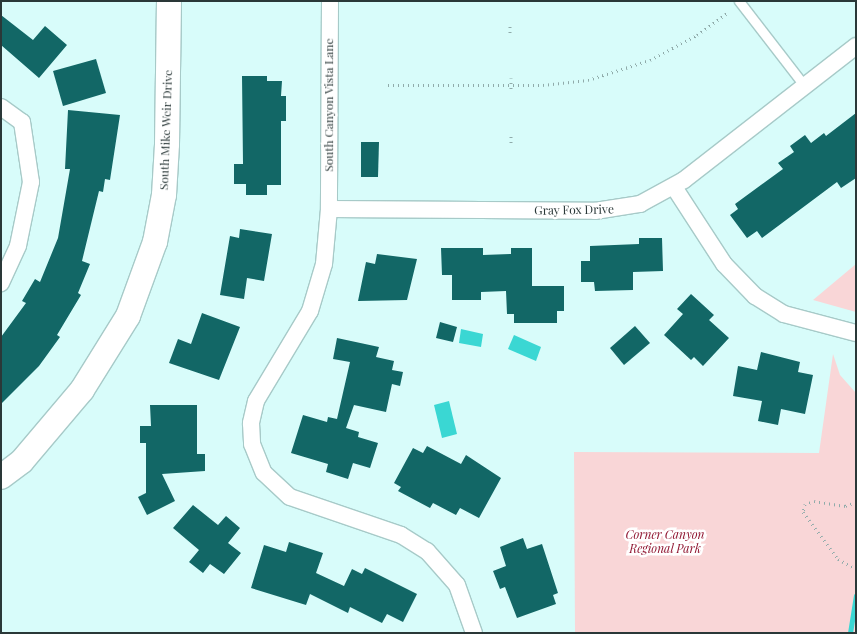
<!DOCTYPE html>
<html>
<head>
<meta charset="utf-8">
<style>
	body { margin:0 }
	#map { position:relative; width:857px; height:634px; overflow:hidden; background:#d8fcfa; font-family:"Playfair Display",serif }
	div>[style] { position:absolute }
	.green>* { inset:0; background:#f9d6d7 }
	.water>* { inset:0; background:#3ad7d3 }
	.stream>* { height:5px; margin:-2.5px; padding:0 2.5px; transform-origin:2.5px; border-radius:2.5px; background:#3ad7d3 }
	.building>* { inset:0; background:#126766 }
	.path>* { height:3px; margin-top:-1.5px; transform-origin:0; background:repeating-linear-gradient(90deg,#90abaa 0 1px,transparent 0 5px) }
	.roads { filter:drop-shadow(1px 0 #a7cac8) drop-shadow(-1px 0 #a7cac8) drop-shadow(0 1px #a7cac8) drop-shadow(0 -1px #a7cac8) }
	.lane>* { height:9px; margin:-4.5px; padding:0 4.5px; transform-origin:4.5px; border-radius:4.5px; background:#fff }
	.street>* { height:16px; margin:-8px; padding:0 8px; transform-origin:8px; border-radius:8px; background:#fff }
	.secondary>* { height:24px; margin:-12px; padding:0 12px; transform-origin:12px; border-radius:12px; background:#fff }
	span { translate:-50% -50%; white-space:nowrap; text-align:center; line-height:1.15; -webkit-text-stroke:5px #fff; paint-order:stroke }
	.street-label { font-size:12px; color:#2a3838 }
	.park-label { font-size:12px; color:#901631; font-style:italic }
	.frame { position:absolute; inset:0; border:2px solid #2a3838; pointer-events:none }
</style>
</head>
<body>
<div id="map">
	<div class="green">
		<div style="clip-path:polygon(856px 264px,856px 312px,813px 300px)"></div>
		<div style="clip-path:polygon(833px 354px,840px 375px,856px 393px,856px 633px,575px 633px,574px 452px,819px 453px)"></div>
	</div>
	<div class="water">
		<div style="clip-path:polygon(461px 329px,483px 334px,481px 347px,459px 343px)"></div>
		<div style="clip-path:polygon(514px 335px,541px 347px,536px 361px,508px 349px)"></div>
		<div style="clip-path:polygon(449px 401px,457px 434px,442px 438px,434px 405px)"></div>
	</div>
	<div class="stream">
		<div style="left:850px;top:633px;width:38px;rotate:-81deg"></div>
	</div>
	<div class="building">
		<div style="clip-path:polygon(1px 15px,33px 40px,45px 26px,67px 45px,39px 78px,1px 45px)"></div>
		<div style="clip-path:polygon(96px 59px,106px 93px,63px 106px,53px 71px)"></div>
		<div style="clip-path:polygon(242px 76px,267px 76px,267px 81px,282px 81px,281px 96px,286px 96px,286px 121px,281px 121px,281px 185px,267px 185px,267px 195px,246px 195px,246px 184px,234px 184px,234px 164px,243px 164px)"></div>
		<div style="clip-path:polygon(68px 110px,120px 115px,110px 180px,105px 179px,103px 192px,99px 191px,82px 261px,90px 264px,78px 293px,81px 295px,57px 335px,60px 337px,39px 366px,1px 404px,1px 337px,26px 303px,22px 301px,35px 279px,40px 282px,58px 238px,70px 169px,65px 169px)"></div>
		<div style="clip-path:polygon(856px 113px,856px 178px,841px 188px,837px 182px,762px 238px,757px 231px,747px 238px,730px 215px,738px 209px,735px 204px,783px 169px,778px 163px,794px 152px,790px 146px,805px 135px,811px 143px,824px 133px,826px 136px)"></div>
		<div style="clip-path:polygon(361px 142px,379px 142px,378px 177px,361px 177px)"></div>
		<div style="clip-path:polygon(240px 229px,272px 234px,264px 281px,247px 278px,244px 299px,220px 295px,230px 236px,239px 238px)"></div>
		<div style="clip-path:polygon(639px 238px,662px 238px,663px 271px,633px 272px,633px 290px,595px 291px,594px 282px,581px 282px,581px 261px,590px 261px,590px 246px,639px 244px)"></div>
		<div style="clip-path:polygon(441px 248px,483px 248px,483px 255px,511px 254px,511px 248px,532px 248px,532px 286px,564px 286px,564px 311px,557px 311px,557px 323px,514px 323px,514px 314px,507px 314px,506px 291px,481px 292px,481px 300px,452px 300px,452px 275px,442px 275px)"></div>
		<div style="clip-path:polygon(377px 254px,417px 259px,407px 300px,358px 301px,366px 262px,375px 264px)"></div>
		<div style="clip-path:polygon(691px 294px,714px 315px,709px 320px,729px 338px,703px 366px,694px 357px,691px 360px,664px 335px,683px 314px,677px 309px)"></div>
		<div style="clip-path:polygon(202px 313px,240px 327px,219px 380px,169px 363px,178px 339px,191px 344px)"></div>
		<div style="clip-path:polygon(440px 322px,457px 327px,453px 342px,436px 338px)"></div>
		<div style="clip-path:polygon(635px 326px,650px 343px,624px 365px,610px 348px)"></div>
		<div style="clip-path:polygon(337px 338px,379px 347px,376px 357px,394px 361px,392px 370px,403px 372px,400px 386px,392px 384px,386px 412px,354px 405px,346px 428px,359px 432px,358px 437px,378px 443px,370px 468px,353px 463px,348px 479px,326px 472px,328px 464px,291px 453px,303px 415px,327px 422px,328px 417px,337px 419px,350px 362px,333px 359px)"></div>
		<div style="clip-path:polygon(761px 352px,800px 362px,798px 372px,813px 375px,805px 414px,781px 409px,778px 425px,758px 421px,762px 401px,733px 396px,738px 366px,757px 370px)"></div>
		<div style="clip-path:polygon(150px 405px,197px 405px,197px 454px,205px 454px,205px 471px,162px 474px,175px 501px,147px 515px,138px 497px,146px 493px,146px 443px,140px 443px,140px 426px,151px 426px)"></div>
		<div style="clip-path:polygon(427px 446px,461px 464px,466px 455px,501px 478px,479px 518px,460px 508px,456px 515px,433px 503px,430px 508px,398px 491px,401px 487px,394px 483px,413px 448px,423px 453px)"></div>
		<div style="clip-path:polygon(193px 505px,218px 525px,226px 516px,240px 528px,228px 543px,241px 553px,224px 574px,210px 564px,203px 573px,189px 562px,199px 550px,173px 528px)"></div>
		<div style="clip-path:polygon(523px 538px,527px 549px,542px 544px,558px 593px,553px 595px,556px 604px,517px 618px,505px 587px,500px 589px,493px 571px,506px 566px,500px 547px)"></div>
		<div style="clip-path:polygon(289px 542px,323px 553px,316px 573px,344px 586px,352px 569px,362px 574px,365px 568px,417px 594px,403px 622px,387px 614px,382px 623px,350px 607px,348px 613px,310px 594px,306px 605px,251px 588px,264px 545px,286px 552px)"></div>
	</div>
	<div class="path">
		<div style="left:510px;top:26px;width:8px;rotate:90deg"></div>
		<div style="left:511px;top:78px;width:13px;rotate:90deg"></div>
		<div style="left:388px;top:85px;width:155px"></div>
		<div style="left:543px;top:85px;width:45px;rotate:-6.3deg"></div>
		<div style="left:588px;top:80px;width:65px;rotate:-17.9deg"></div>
		<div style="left:650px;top:60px;width:53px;rotate:-28deg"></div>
		<div style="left:697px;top:35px;width:39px;rotate:-36deg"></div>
		<div style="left:511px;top:136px;width:8px;rotate:90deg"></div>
		<div style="left:856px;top:502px;width:12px;rotate:160deg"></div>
		<div style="left:845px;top:506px;width:30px;rotate:-171deg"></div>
		<div style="left:815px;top:501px;width:10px;rotate:163deg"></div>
		<div style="left:805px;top:504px;width:8px;rotate:104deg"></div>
		<div style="left:803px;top:512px;width:59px;rotate:53.3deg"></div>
		<div style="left:838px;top:559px;width:21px;rotate:29deg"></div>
	</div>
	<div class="roads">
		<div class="lane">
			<div style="left:739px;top:1px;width:106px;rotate:52.3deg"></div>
		</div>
		<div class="street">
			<div style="left:330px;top:1px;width:208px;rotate:90.3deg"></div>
			<div style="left:329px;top:209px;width:55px;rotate:95.2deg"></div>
			<div style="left:324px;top:264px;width:49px;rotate:106.6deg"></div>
			<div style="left:310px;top:311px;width:105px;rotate:121deg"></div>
			<div style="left:256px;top:401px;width:23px;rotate:103deg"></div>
			<div style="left:251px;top:423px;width:21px;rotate:87deg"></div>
			<div style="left:252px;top:444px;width:31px;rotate:68deg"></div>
			<div style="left:264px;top:473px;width:35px;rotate:43deg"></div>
			<div style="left:290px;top:497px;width:117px;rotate:18.9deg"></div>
			<div style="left:401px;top:535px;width:31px;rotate:32deg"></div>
			<div style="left:427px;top:551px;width:45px;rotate:48.6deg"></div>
			<div style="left:457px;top:585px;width:51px;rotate:70.5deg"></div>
			<div style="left:1px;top:107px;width:26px;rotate:36deg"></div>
			<div style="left:22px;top:122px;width:61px;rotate:81.5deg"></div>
			<div style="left:31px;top:182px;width:65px;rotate:101.5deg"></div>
			<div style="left:18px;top:246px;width:41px;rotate:114.7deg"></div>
			<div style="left:674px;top:187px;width:92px;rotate:57deg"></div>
			<div style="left:724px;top:264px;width:45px;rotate:45.9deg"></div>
			<div style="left:755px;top:296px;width:34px;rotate:32deg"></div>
			<div style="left:784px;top:314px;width:74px;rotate:14.8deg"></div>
			<div style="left:329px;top:209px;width:266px;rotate:0.4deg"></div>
			<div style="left:595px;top:211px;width:46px;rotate:-8.8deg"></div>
			<div style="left:640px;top:204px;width:50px;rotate:-28.6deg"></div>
			<div style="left:684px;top:180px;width:218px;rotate:-37.9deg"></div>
		</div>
		<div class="secondary">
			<div style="left:1px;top:477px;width:26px;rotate:-37deg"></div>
			<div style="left:22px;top:461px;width:93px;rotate:-49.8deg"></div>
			<div style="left:82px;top:390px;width:87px;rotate:-58.1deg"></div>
			<div style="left:128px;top:316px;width:79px;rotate:-70deg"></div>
			<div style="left:155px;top:242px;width:48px;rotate:-79.2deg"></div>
			<div style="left:164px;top:195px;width:51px;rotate:-86.6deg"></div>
			<div style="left:167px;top:144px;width:143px;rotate:-89.2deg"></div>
		</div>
	</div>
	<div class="street-label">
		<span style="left:329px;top:105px;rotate:-90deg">South Canyon Vista Lane</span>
		<span style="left:166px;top:130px;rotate:-88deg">South Mike Weir Drive</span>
		<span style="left:574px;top:210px;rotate:-1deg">Gray Fox Drive</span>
	</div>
	<div class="park-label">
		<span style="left:665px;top:542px">Corner Canyon<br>Regional Park</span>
	</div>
	<div class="frame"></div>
</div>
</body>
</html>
